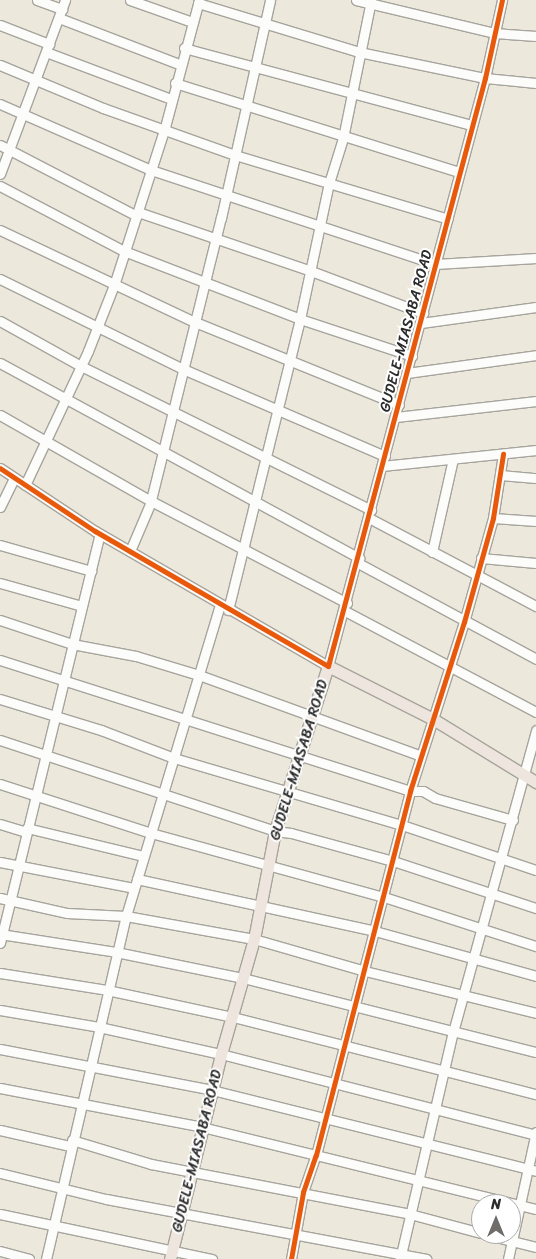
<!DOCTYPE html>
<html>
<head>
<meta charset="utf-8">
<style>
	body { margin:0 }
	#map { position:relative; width:536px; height:1259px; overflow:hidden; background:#ece8db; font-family:Sriracha,sans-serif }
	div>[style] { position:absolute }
	.roads { filter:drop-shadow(1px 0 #a6a49d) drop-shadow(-1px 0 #a6a49d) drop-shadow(0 1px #a6a49d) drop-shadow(0 -1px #a6a49d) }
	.minor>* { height:9px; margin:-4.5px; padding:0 4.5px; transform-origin:4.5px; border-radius:4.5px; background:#fcfcfa }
	.major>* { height:11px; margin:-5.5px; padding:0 5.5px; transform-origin:5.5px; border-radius:5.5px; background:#eee6de }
	.cycleway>* { height:5px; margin:-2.5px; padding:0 2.5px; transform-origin:2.5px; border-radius:2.5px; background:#e8590c }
	span { translate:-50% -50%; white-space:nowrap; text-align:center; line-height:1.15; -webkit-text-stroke:4px #fff; paint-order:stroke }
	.street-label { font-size:15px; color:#2b2b2b }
	.north { position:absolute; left:471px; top:1194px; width:50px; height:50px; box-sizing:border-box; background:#fff; border:1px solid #aaa; border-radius:50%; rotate:0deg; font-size:14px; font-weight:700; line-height:20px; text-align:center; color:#2b2b2b }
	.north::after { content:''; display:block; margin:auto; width:18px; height:22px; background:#6f6d69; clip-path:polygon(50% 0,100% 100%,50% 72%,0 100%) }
</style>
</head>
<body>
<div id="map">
	<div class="roads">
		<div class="minor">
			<div style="left:37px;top:0;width:27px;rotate:20deg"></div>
			<div style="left:130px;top:0;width:66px;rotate:19.5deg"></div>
			<div style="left:356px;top:0;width:142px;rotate:13.4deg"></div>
			<div style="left:494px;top:33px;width:42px;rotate:4.1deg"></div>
			<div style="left:198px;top:3px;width:168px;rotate:16.9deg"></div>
			<div style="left:359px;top:52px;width:129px;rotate:11.7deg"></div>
			<div style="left:485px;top:78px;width:51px;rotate:5.6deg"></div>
			<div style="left:59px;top:18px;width:129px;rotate:21deg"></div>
			<div style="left:0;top:25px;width:53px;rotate:21.2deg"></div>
			<div style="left:184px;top:48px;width:297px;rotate:15deg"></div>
			<div style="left:46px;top:52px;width:134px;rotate:20.6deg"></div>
			<div style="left:0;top:65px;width:112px;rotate:22.7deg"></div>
			<div style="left:103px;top:108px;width:140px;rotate:19.6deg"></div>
			<div style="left:235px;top:155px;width:222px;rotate:16.7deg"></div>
			<div style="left:175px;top:83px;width:298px;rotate:17.4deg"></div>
			<div style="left:0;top:104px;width:165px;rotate:23.6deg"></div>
			<div style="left:151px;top:170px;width:300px;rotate:18.3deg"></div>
			<div style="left:436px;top:264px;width:100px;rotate:-3.4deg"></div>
			<div style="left:0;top:145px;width:154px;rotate:27.4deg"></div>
			<div style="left:0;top:174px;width:186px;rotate:-69.5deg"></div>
			<div style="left:0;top:186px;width:140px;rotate:27.7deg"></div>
			<div style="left:124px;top:251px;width:189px;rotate:21.1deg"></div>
			<div style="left:300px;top:319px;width:118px;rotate:18.3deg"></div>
			<div style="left:138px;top:212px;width:183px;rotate:18.8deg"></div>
			<div style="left:311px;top:271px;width:120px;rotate:20.6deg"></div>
			<div style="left:0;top:230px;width:216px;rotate:25.3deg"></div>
			<div style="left:195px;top:322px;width:220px;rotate:22.1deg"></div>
			<div style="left:0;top:279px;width:204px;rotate:26.2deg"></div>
			<div style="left:183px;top:369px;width:220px;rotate:23.3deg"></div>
			<div style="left:0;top:321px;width:93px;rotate:29.1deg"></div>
			<div style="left:81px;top:366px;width:324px;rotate:26.4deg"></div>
			<div style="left:421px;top:323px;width:116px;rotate:-7.9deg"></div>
			<div style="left:0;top:363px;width:409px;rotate:28.5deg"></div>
			<div style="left:407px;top:373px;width:130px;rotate:-7.9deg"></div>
			<div style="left:0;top:415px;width:174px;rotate:29.7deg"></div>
			<div style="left:151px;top:501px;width:221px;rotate:27.5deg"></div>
			<div style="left:396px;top:417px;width:141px;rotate:-6.5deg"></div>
			<div style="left:382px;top:466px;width:155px;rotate:-5.9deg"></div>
			<div style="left:0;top:468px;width:114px;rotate:33.6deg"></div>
			<div style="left:95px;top:531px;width:269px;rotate:30.1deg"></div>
			<div style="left:328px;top:666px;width:609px;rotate:-75.05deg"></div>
			<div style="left:485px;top:78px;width:80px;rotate:-77.7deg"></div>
			<div style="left:500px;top:475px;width:36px;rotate:5deg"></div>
			<div style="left:25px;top:485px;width:148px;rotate:-64.8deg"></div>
			<div style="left:88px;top:351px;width:71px;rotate:-68.5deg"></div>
			<div style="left:114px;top:285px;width:166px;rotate:-72.1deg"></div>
			<div style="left:165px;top:127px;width:131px;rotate:-75deg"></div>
			<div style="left:0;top:507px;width:32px;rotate:-64deg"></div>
			<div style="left:369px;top:518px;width:189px;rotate:27.8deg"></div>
			<div style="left:493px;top:518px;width:43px;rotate:4deg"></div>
			<div style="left:0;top:545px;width:95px;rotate:15.9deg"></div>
			<div style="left:130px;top:551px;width:51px;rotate:-66.9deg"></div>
			<div style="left:150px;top:504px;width:295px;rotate:-76.1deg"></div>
			<div style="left:221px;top:218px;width:223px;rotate:-77.3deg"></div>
			<div style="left:432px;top:552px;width:95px;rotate:-77.3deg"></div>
			<div style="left:481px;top:558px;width:55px;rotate:5.2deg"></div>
			<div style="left:358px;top:563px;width:202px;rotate:28.3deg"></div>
			<div style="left:0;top:583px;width:85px;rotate:15.7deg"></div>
			<div style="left:228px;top:610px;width:300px;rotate:-76.1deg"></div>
			<div style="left:300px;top:319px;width:139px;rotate:-78deg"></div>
			<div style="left:329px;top:183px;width:47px;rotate:-72.7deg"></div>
			<div style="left:343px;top:138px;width:141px;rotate:-78.5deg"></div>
			<div style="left:345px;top:611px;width:216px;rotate:27.9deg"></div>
			<div style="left:0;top:620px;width:76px;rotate:18.4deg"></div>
			<div style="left:72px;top:644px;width:65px;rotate:10.6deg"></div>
			<div style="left:136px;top:656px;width:66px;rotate:16.8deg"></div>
			<div style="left:199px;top:675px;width:236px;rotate:20deg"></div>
			<div style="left:0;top:660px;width:430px;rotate:17.7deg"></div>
			<div style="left:410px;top:791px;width:13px"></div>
			<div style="left:423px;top:791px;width:14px;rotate:30deg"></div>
			<div style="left:435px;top:798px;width:81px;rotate:15.8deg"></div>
			<div style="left:0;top:699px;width:106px;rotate:17.1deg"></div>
			<div style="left:101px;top:730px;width:78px;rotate:21deg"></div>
			<div style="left:174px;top:758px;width:238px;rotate:16.4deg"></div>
			<div style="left:402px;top:825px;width:141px;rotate:18.6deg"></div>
			<div style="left:0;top:740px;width:290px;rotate:18.3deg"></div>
			<div style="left:275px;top:831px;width:16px;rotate:7deg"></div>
			<div style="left:291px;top:833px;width:106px;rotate:15.4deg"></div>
			<div style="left:393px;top:861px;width:151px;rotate:18.2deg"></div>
			<div style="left:0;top:784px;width:159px;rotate:18deg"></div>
			<div style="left:151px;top:833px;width:242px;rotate:15.4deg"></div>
			<div style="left:384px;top:897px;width:160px;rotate:17.9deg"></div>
			<div style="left:0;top:824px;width:27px;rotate:17deg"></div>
			<div style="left:27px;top:828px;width:119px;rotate:13.6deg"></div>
			<div style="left:0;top:862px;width:136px;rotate:11deg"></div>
			<div style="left:137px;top:879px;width:244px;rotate:12.3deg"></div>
			<div style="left:375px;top:931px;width:167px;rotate:15.6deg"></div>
			<div style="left:0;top:898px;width:69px;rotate:12.6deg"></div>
			<div style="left:67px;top:913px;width:59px;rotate:2.9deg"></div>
			<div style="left:126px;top:916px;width:130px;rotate:10.2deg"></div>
			<div style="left:254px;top:939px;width:116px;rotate:16.1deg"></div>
			<div style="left:365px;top:971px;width:176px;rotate:13.8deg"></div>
			<div style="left:0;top:934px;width:117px;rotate:8.8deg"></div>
			<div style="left:116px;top:952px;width:130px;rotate:11.6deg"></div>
			<div style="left:243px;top:978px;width:302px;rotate:14.2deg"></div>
			<div style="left:0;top:943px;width:421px;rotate:-76.3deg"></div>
			<div style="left:0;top:973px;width:108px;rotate:9deg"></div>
			<div style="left:107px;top:990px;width:129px;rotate:12.1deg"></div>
			<div style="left:233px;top:1017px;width:313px;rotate:14.3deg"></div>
			<div style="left:0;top:1010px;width:100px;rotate:9.7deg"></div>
			<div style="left:99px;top:1027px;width:125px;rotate:12.5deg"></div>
			<div style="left:221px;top:1054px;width:325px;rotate:14.4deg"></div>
			<div style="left:0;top:1049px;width:216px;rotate:10.9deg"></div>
			<div style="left:212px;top:1090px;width:334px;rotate:14deg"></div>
			<div style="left:0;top:1088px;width:206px;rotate:10.9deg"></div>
			<div style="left:202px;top:1127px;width:344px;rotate:13.8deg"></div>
			<div style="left:0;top:1130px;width:72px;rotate:12.9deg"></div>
			<div style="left:72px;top:1140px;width:83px;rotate:16.9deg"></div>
			<div style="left:151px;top:1164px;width:264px;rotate:10.9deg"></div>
			<div style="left:410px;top:1214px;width:73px;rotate:15deg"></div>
			<div style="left:0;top:1173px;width:109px;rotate:13.8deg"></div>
			<div style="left:106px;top:1199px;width:326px;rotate:10.6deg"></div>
			<div style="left:0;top:1214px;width:217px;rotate:12deg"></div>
			<div style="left:484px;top:1234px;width:54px;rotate:14deg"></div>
			<div style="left:0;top:1251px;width:30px;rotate:15deg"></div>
			<div style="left:46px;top:1259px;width:352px;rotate:-76.9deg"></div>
			<div style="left:126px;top:916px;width:325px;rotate:-73.2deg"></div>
			<div style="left:291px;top:1259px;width:68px;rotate:-79.8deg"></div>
			<div style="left:303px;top:1192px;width:39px;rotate:-71deg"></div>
			<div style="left:316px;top:1155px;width:376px;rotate:-75.5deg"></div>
			<div style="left:410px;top:791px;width:177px;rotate:-72.3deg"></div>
			<div style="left:464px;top:622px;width:108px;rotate:-74.4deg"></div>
			<div style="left:493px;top:518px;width:65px;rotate:-81.1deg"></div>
			<div style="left:400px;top:1259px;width:233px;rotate:-76.9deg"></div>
			<div style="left:453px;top:1032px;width:313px;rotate:-74.6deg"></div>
			<div style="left:508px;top:1259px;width:130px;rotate:-77.6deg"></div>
		</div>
		<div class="major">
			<div style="left:170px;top:1259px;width:211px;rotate:-76deg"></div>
			<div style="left:221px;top:1054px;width:120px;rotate:-74deg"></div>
			<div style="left:254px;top:939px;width:110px;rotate:-79deg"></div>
			<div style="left:275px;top:831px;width:173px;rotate:-72.2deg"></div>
			<div style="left:328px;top:666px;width:118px;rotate:26.8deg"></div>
			<div style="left:433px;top:719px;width:121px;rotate:31.5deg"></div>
		</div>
	</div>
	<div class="cycleway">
		<div style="left:0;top:468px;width:114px;rotate:33.6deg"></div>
		<div style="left:95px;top:531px;width:269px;rotate:30.1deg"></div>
		<div style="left:328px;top:666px;width:609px;rotate:-75.05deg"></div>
		<div style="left:485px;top:78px;width:80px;rotate:-77.7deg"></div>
		<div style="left:291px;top:1259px;width:68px;rotate:-79.8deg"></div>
		<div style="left:303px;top:1192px;width:39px;rotate:-71deg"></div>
		<div style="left:316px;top:1155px;width:376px;rotate:-75.5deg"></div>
		<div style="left:410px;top:791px;width:177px;rotate:-72.3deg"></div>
		<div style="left:464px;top:622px;width:108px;rotate:-74.4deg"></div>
		<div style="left:493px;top:518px;width:65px;rotate:-81.1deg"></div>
	</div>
	<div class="street-label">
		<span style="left:406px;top:331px;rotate:-75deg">GUDELE-MIASABA ROAD</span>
		<span style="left:299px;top:760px;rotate:-73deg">GUDELE-MIASABA ROAD</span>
		<span style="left:197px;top:1151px;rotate:-76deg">GUDELE-MIASABA ROAD</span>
	</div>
	<div class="north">N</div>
</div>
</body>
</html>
